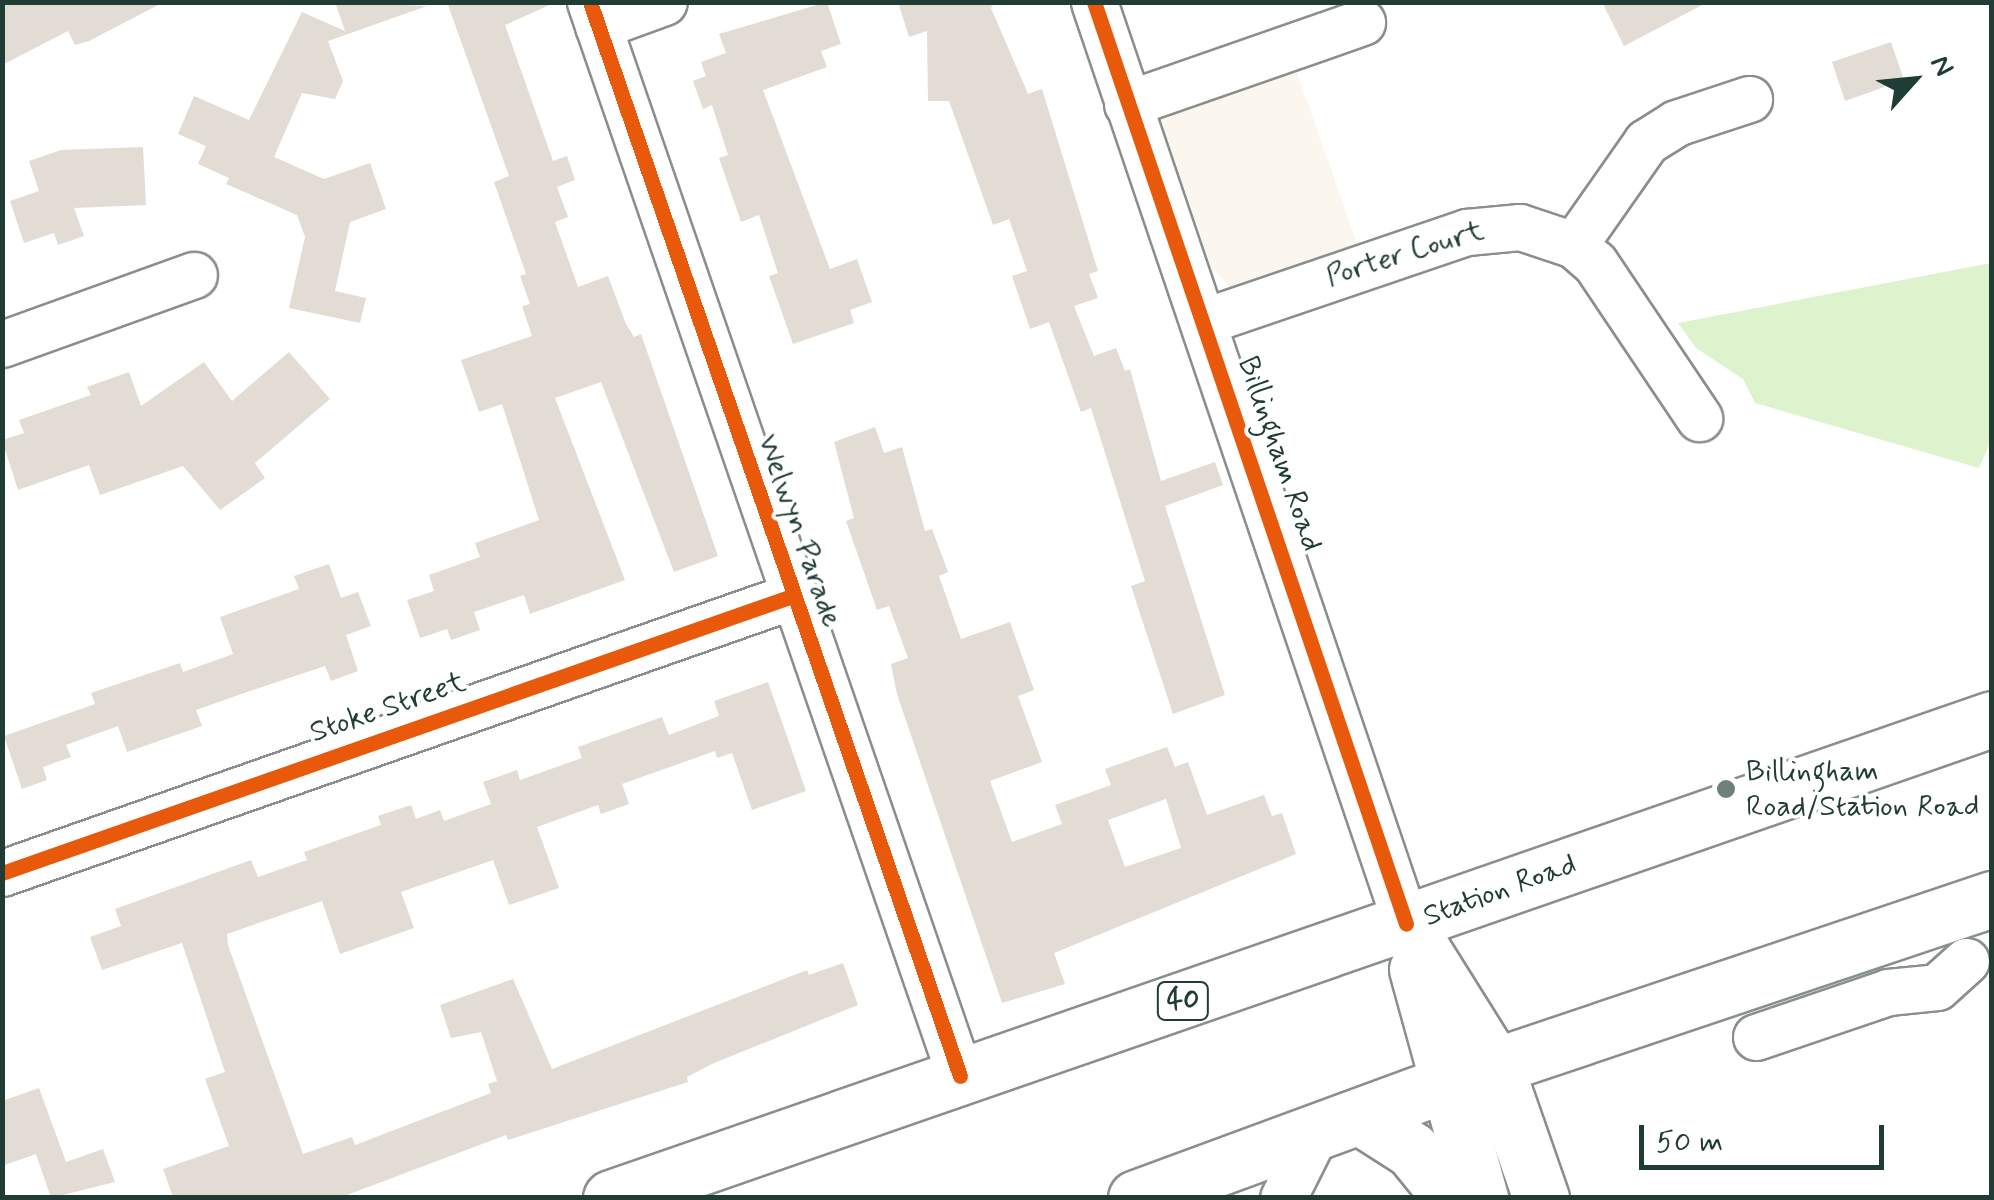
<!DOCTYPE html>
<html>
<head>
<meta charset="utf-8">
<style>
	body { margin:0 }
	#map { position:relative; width:1994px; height:1200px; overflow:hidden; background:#fff; font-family:Mynerve,sans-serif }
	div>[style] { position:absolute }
	.built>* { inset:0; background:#fbf6ee }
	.green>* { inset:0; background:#ddf3ce }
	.building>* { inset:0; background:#e2dcd4 }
	.roads { filter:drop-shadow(2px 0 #898f8d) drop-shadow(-2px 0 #898f8d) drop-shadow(0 2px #898f8d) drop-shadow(0 -2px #898f8d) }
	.minor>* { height:45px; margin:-22.5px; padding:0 22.5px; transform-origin:22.5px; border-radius:22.5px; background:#fff }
	.major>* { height:55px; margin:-27.5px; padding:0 27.5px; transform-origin:27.5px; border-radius:27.5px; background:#fff }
	.cycleway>* { height:15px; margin:-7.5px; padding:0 7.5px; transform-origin:7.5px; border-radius:7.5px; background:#e8590c }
	.dots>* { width:28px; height:28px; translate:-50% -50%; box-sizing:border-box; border:5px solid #fff; border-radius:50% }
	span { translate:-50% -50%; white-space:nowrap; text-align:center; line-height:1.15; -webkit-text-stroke:8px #fff; paint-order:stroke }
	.shield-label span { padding:2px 8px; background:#fff; border:2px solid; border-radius:8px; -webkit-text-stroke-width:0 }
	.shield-label { font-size:28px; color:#1f3d34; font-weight:700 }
	.street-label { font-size:30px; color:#1f3d34 }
	.poi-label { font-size:30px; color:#1f3d34 }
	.left { translate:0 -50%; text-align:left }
	.frame { position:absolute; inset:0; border:5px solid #1f3d34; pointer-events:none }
	.north { position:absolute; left:1864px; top:30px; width:100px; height:100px; -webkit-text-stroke:8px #fff; paint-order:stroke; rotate:63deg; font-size:28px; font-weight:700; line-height:40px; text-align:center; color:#1f3d34 }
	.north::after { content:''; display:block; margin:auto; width:35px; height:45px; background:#1f3d34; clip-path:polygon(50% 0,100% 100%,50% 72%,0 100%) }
	.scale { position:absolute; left:1639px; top:1125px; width:245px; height:45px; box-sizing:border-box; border:5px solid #1f3d34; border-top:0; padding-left:12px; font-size:30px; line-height:35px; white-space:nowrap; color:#1f3d34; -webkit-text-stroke:8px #fff; paint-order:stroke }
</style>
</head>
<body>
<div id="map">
	<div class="built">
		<div style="clip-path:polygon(1293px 61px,1359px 249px,1232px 289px,1211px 266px,1156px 107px)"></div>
	</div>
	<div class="green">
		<div style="clip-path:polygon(1991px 263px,1991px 441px,1979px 468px,1755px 403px,1743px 379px,1696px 348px,1678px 323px)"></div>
	</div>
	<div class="building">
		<div style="clip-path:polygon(2px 2px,164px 2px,89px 41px,75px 45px,68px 31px,2px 65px)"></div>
		<div style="clip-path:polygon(335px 2px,427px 6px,328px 41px,343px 81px,335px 99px,302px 93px,274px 157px,324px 179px,370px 163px,386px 209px,350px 222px,335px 291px,366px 298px,360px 323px,289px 308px,305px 237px,297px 215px,226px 184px,229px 178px,198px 164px,206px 146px,178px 134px,194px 96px,249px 120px,302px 12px,345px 31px)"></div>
		<div style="clip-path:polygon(447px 2px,556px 2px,505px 25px,553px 161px,567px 156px,575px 180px,557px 187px,568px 217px,555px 222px,578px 287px,608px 276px,626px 324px,634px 337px,641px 334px,718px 556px,674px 572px,601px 382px,555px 398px,625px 580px,530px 614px,524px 595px,474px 612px,480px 630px,451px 640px,447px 629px,420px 638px,407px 600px,434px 591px,429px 575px,480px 557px,475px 543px,539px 520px,502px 404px,479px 412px,461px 360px,532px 336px,522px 306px,530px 304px,520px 276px,526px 274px,494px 182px,509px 176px)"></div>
		<div style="clip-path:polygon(827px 2px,841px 44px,821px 51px,827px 67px,763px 90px,830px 269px,857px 259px,872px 302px,850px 310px,854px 323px,793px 344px,769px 276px,778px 273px,759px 215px,741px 222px,719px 158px,728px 155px,712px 105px,703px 109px,693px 81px,706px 76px,701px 62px,726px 53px,719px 34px)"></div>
		<div style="clip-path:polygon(898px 2px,995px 2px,991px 8px,1028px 94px,1042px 89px,1098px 271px,1089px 274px,1098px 298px,1074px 306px,1094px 356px,1116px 348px,1125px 371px,1130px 369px,1161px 481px,1215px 462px,1223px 485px,1165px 506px,1225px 695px,1173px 714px,1131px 586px,1145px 581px,1091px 408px,1081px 412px,1049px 322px,1030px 329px,1012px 276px,1027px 271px,1009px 219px,993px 225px,949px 101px,928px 101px,927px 31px,909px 37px)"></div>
		<div style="clip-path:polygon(1602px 2px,1708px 2px,1624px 46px)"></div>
		<div style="clip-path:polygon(1891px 42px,1904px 80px,1845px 101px,1832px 62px)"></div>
		<div style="clip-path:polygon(143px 147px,146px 205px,74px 208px,84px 236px,58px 245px,54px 233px,24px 243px,10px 201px,39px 191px,29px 161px,61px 150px)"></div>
		<div style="clip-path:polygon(289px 352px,330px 399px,255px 463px,265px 478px,220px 510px,183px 466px,100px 495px,89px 465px,18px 490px,2px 440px,24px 433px,19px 420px,91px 395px,87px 387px,129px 372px,141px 406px,204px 362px,232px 401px)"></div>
		<div style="clip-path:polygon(evenodd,875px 427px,884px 453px,902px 447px,925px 531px,932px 529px,948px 572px,939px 576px,961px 639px,1010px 622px,1034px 690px,1018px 696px,1042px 762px,990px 781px,1012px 842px,1062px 824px,1055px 805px,1111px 785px,1105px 769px,1167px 747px,1175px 767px,1188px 762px,1207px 815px,1264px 795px,1272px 816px,1282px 813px,1296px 854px,1054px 953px,1065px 984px,1002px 1003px,897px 694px,891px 664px,908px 658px,889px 606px,877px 610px,846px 521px,854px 518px,834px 442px,875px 427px,1166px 799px,1181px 848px,1125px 867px,1108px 820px,1166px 799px)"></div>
		<div style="clip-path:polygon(329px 564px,341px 598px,358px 592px,371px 626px,346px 635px,358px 671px,331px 681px,325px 666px,247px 692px,196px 710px,202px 726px,127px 752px,118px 726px,66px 745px,71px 757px,43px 767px,47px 780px,22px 789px,4px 736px,95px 704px,91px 693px,180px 663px,183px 672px,233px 654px,220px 617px,299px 589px,294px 576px)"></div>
		<div style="clip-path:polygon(768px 682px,806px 791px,752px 810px,732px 753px,717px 758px,715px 751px,622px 784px,629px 804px,601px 814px,598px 805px,537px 827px,559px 888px,509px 905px,493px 860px,401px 892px,414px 928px,340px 954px,322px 901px,227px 934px,228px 945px,303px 1154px,352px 1137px,355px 1145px,491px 1093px,488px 1084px,497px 1081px,481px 1032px,451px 1038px,440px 1005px,513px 979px,552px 1069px,807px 970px,809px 975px,843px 963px,858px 1005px,714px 1063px,687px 1077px,688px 1082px,508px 1140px,506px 1135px,339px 1198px,173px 1197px,163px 1169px,229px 1146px,205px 1079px,225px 1072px,182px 943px,102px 970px,90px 937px,121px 926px,115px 909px,251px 860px,258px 877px,307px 860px,304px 852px,381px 825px,378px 816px,411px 805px,416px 819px,440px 810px,444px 821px,491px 804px,483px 782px,517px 770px,520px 780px,582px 758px,578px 747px,662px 717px,669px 735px,719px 716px,714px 701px)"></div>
		<div style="clip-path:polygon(39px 1088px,66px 1162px,103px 1149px,115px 1182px,51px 1198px,36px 1154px,2px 1166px,2px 1101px)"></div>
	</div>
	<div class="roads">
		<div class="minor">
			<div style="left:590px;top:2px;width:1136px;rotate:70.99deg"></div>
			<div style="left:1094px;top:2px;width:973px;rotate:71.3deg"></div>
			<div style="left:598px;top:26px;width:70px;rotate:-20deg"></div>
			<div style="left:1127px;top:104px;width:249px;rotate:-19.2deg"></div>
			<div style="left:1574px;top:245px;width:126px;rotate:-55deg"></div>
			<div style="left:1646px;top:142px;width:36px;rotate:-32deg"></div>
			<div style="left:1676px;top:123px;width:77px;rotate:-18.2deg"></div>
			<div style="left:1205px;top:321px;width:277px;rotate:-18.8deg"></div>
			<div style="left:1467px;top:232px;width:53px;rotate:-5.4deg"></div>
			<div style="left:1520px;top:227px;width:57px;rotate:18.4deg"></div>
			<div style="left:1574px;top:245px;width:28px;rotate:41deg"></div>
			<div style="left:1595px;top:263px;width:187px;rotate:56.1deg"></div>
			<div style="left:2px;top:344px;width:204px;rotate:-19.8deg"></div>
			<div style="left:2px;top:873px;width:837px;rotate:-19.32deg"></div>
			<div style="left:1756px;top:1037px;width:139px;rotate:-18.8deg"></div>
			<div style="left:1888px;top:992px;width:49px;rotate:-5.8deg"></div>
			<div style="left:1937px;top:987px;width:39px;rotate:-42deg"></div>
			<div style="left:1283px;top:1198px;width:69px;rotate:-63.4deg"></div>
		</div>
		<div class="major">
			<div style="left:1406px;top:924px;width:168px;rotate:57.9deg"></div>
			<div style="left:1495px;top:1066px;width:140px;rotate:70.8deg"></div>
			<div style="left:1417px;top:969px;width:238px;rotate:74.6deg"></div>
			<div style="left:1362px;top:1118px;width:59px;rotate:32.6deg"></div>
			<div style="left:1412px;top:1150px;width:62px;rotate:50.9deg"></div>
			<div style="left:611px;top:1198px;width:1462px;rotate:-19.13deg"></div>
			<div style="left:1136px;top:1198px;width:382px;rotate:-20.2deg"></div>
			<div style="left:1495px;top:1066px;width:524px;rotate:-18.57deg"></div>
		</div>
	</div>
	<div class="cycleway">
		<div style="left:590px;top:2px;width:1136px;rotate:70.99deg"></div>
		<div style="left:1094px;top:2px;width:973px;rotate:71.3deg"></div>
		<div style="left:2px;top:873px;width:837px;rotate:-19.32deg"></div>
	</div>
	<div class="dots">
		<div style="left:1726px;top:789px;background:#6d817b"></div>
	</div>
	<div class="shield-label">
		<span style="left:1183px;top:1001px">40</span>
	</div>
	<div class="street-label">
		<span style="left:1405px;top:254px;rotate:-17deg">Porter Court</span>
		<span style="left:1279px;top:454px;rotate:71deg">Billingham Road</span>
		<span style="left:799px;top:531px;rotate:71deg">Welwyn Parade</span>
		<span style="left:388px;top:708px;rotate:-19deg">Stoke Street</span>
		<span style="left:1500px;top:891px;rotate:-20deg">Station Road</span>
	</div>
	<div class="poi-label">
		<span class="left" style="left:1746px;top:789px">Billingham<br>Road/Station Road</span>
	</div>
	<div class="frame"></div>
	<div class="north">N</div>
	<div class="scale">50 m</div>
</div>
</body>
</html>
